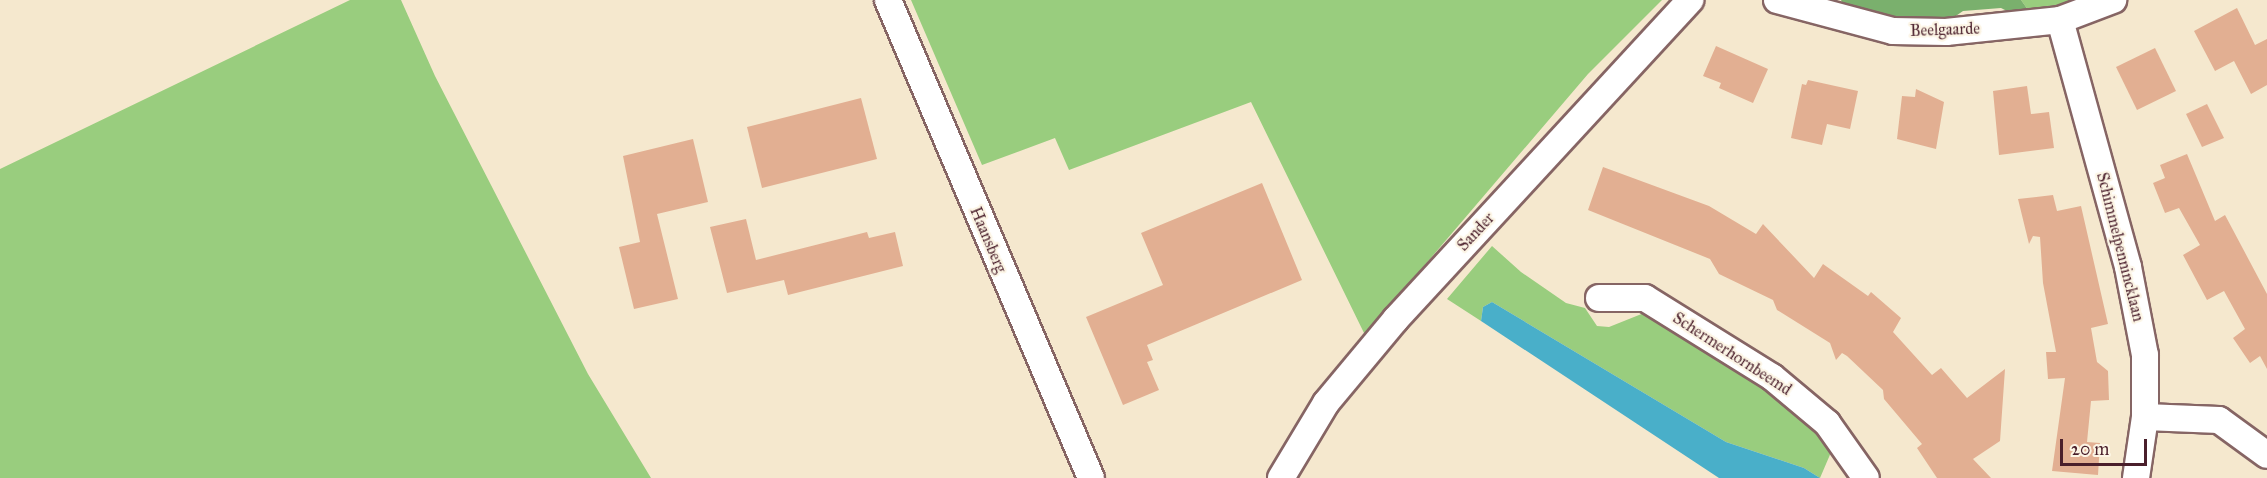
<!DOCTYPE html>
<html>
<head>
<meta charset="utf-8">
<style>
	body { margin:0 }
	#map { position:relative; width:2267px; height:478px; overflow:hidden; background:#f5e8ce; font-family:"IM FELL Great Primer",serif }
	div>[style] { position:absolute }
	.green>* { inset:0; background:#99cd7e }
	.forest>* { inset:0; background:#7ab06d }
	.water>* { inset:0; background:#49afc9 }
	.building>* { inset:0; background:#e2af92 }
	.roads { filter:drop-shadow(2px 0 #866564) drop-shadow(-2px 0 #866564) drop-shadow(0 2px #866564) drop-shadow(0 -2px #866564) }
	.street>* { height:26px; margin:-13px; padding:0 13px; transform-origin:13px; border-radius:13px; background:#fff }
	span { translate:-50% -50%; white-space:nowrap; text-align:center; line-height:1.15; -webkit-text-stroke:4.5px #fcf5e5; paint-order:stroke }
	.street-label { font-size:16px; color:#4a1f2b }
	.scale { position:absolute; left:2060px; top:439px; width:87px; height:27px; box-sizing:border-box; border:3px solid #4a1f2b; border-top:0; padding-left:8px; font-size:18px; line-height:21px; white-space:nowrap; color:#4a1f2b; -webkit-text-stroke:4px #fcf5e5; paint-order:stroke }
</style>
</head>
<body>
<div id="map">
	<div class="green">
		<div style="clip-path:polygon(350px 0,401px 0,435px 76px,588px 374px,651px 478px,0 478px,0 169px)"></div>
		<div style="clip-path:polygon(911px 0,1662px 0,1588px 74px,1365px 335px,1251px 102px,1069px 170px,1055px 138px,982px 165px)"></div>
		<div style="clip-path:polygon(2021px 0,2083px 0,2031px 14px)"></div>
		<div style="clip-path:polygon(1492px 246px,1521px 272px,1566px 303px,1585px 308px,1597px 326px,1609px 327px,1644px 313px,1679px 329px,1769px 386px,1797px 410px,1832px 450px,1820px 478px,1804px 468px,1726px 442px,1492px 302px,1483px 307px,1481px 321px,1447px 299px)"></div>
	</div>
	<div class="forest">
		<div style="clip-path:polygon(1841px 0,2021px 0,2031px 14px,2017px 16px,2001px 8px,1963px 11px,1947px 22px,1893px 22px,1847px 13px)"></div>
	</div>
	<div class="water">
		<div style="clip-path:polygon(1492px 302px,1726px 442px,1804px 468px,1820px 478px,1719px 478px,1481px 321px,1483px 307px)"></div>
	</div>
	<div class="building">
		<div style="clip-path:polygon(2237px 8px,2255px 45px,2267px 39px,2267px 85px,2251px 94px,2234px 61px,2215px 71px,2194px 31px)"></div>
		<div style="clip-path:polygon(1716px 46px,1768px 69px,1753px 103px,1719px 88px,1721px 83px,1703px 76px)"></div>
		<div style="clip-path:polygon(2155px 48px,2176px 91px,2137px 110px,2116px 67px)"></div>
		<div style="clip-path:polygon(1808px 80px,1858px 91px,1850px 129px,1827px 124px,1822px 145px,1791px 138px,1802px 84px,1806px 85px)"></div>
		<div style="clip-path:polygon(2027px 86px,2031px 114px,2049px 112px,2054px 148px,1999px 155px,1993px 91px)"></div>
		<div style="clip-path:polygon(1916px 89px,1944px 102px,1936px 149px,1897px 139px,1902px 96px,1915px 97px)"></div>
		<div style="clip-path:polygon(861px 98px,877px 159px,762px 188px,747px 127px)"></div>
		<div style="clip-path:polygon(2207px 104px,2224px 138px,2202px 147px,2186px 114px)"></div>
		<div style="clip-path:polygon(693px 139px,708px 202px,657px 214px,678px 299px,634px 309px,619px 247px,640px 242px,623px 156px)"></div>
		<div style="clip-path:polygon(2187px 154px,2215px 221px,2225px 215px,2267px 294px,2267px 369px,2260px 356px,2250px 363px,2233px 338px,2245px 329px,2224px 291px,2207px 300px,2183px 255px,2200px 245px,2179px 208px,2165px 213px,2153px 183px,2165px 178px,2160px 165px)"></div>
		<div style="clip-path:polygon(1603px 167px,1709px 206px,1756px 234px,1763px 224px,1814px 278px,1823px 264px,1868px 296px,1871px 292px,1901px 318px,1893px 332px,1932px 375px,1941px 368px,1967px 398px,2005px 369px,2000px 441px,1973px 459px,1991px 478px,1937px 478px,1917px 448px,1922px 444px,1884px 399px,1883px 390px,1847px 356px,1842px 353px,1836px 360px,1830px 343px,1777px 310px,1773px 300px,1719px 274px,1710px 259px,1588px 210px)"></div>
		<div style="clip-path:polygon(1262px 183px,1302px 280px,1147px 345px,1153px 360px,1147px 362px,1159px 390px,1123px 405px,1086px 317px,1163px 285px,1141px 233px)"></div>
		<div style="clip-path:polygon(2053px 195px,2057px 211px,2081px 206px,2108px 324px,2091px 328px,2097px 362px,2108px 371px,2109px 400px,2091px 401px,2087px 442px,2100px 443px,2098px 475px,2052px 471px,2065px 378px,2048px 379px,2046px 352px,2056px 352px,2043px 283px,2040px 237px,2033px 236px,2029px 244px,2018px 199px)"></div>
		<div style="clip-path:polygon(746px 219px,756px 260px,867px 232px,869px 238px,895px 232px,903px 266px,788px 295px,784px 280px,727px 293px,710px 227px)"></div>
	</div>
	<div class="roads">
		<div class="street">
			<div style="left:888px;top:0;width:519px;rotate:66.99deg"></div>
			<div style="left:1777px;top:0;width:120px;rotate:15deg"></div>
			<div style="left:1893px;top:31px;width:53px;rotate:1.1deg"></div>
			<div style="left:1946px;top:32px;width:115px;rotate:-6deg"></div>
			<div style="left:2060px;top:20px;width:57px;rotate:-20.7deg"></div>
			<div style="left:2060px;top:20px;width:256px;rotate:74.6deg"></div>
			<div style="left:2128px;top:267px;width:90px;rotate:79.1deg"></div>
			<div style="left:2145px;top:355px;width:62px;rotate:90deg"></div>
			<div style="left:2145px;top:417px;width:62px;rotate:98.4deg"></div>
			<div style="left:1599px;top:298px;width:46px"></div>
			<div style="left:1645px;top:298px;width:150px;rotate:31.9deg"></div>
			<div style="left:1772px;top:377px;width:72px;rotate:39.9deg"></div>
			<div style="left:1827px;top:423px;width:67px;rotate:54.7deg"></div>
			<div style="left:2145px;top:417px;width:74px;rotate:2.3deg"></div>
			<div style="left:2219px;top:420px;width:59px;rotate:36.1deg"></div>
			<div style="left:1281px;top:478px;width:87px;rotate:-59deg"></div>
			<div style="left:1326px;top:403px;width:109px;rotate:-50.2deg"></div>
			<div style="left:1396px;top:319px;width:434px;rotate:-47.3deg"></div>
		</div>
	</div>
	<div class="street-label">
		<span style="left:1945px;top:30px;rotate:-2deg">Beelgaarde</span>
		<span style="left:1476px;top:232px;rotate:-47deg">Sander</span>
		<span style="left:988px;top:240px;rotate:67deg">Haansberg</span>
		<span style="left:2120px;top:247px;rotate:76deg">Schimmelpennincklaan</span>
		<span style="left:1732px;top:354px;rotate:33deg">Schermerhornbeemd</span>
	</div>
	<div class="scale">20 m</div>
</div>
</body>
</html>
